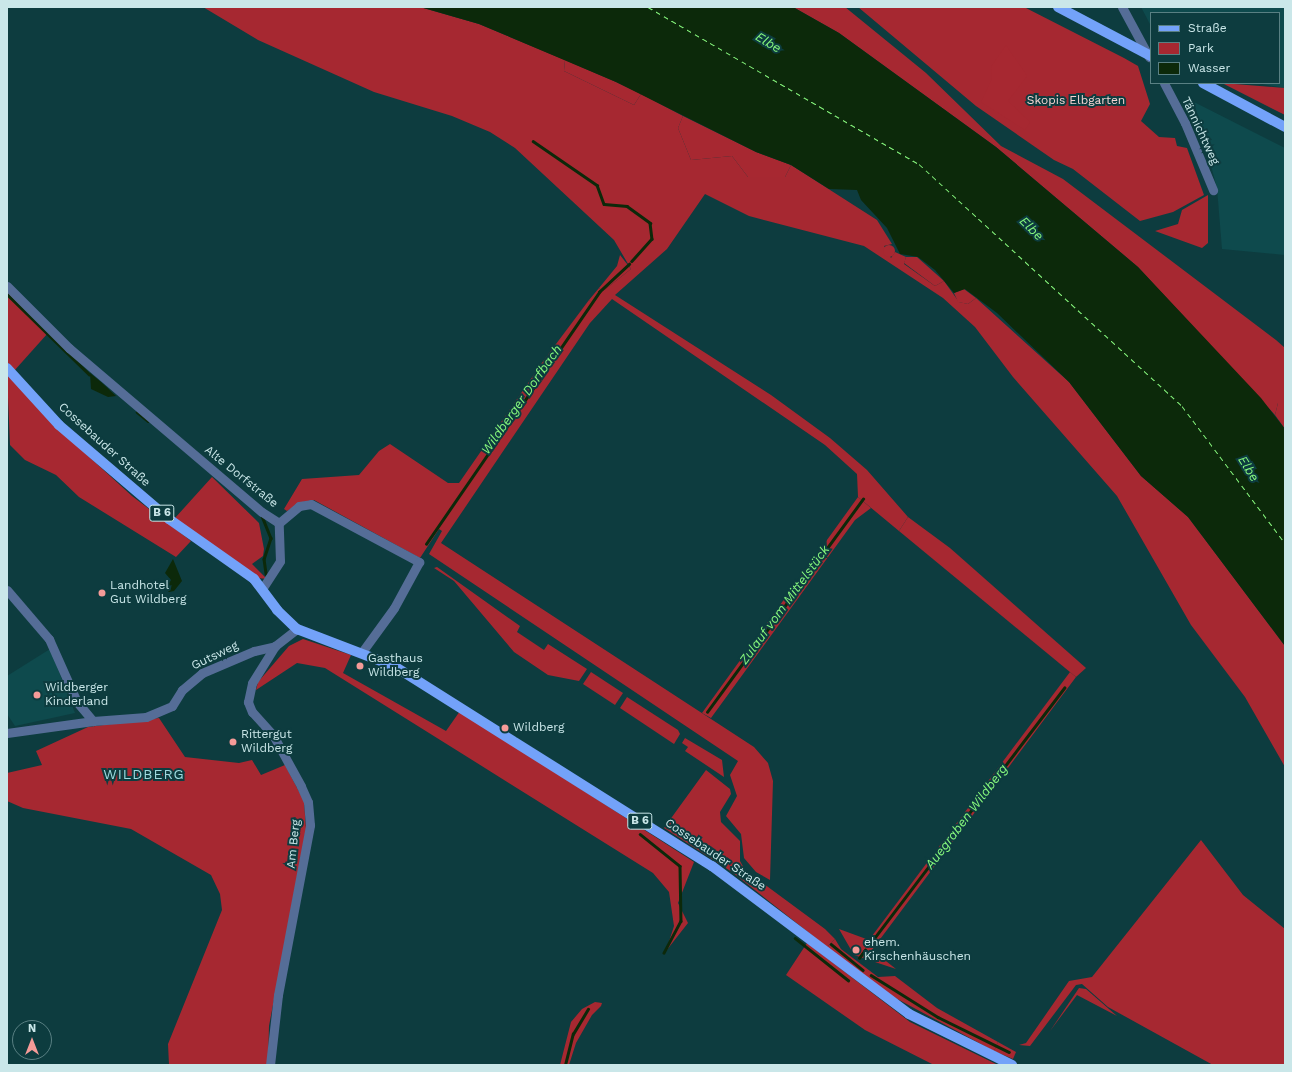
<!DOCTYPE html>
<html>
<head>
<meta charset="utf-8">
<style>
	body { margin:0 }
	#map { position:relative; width:1292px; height:1072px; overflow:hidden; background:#0d3c3f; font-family:"Work Sans",sans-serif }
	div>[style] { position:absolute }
	.built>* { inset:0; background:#0e4a4d }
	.green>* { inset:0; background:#a62831 }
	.forest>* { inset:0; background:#a72831 }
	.round { border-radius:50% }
	.water>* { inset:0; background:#0c290a }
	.stream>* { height:2.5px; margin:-1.25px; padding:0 1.25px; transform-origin:1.25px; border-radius:1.25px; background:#0c290a }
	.ferry>* { height:1px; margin-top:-0.5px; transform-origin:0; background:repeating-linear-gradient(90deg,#87f87d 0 5px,transparent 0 9px) }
	.minor>* { height:9px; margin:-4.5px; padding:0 4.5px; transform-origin:4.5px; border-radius:4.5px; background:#556d97 }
	.major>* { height:10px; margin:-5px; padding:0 5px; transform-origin:5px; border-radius:5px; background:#73a2f9 }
	.dots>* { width:11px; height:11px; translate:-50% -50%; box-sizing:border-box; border:2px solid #0d3c3f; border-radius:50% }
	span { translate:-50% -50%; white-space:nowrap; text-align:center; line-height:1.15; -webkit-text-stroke:4px #0d3c3f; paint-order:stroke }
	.shield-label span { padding:1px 3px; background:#0d3c3f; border:1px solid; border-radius:3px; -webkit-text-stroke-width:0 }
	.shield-label { font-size:11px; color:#cae7e9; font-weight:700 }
	.park-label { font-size:12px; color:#f6d4d2 }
	.street-label { font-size:12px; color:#cae7e9 }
	.poi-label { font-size:12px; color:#cae7e9 }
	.left { translate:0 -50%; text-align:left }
	.water-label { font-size:13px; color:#87f87d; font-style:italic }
	.quarter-label { font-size:14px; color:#9fdbe0; letter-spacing:1px }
	.frame { position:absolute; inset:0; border:8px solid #cae7e9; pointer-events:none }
	.legend { position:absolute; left:1150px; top:12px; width:130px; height:72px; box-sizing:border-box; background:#0d3c3f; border:1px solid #598083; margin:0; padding:5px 7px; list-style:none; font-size:12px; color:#cae7e9 }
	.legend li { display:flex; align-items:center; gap:8px; height:20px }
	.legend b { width:20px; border:1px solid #598083 }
	.north { position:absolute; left:12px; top:1020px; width:40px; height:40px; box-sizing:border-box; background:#0d3c3f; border:1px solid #598083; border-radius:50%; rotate:0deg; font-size:11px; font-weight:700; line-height:16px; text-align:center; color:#cae7e9 }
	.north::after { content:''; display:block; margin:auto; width:14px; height:18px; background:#f59b98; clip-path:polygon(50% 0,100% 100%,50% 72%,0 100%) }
</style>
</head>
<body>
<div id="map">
	<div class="built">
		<div style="clip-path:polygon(1141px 7px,1285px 7px,1285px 88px,1256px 83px,1279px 83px,1279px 13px,1151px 13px,1151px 26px)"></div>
		<div style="clip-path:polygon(1194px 102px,1285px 148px,1285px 255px,1222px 249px,1217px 188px)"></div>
		<div style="clip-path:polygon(50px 649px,75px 713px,15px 726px,7px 714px,7px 676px)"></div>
	</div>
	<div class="green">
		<div style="clip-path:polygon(203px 7px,420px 7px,479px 24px,565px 60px,564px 71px,634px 105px,641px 94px,683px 116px,678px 128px,691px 160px,732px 156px,748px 177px,785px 177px,791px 165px,877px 220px,892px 244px,884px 246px,891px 258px,895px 252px,906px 257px,904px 264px,935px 286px,944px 281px,959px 302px,968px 304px,976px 298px,1069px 382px,1141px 476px,1188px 517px,1285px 646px,1285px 767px,1245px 697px,1191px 625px,1117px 496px,1013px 377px,975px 327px,943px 298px,864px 246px,749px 216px,705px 194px,667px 249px,615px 295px,771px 395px,830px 438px,867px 470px,908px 517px,899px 531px,858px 497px,857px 474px,825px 445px,612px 299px,590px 323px,441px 543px,754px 747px,768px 763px,773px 781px,770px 880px,756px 872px,744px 858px,741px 834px,726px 816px,737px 796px,730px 775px,738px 761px,429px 554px,442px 531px,439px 529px,420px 558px,314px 500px,303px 502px,287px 511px,284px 509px,302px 479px,359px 475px,379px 451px,390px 444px,448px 483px,459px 483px,544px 360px,550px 364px,592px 303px,589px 300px,599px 288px,603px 291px,631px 269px,614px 240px,515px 148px,490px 132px,452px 116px,374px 92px,258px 40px)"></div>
		<div style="clip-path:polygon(793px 7px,845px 7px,926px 73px,1001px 146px,1063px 179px,1276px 340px,1285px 348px,1285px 403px,1278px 403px,1275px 415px,1138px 267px,996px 147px,839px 33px)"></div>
		<div style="clip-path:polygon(858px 7px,1024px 7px,1124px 58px,1138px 66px,1150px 104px,1141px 121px,1159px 137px,1175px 138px,1177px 146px,1187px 148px,1204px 195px,1173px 212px,1140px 221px,1073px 169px,1054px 160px,976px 106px)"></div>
		<div style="clip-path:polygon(7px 291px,48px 333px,14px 371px,7px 362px)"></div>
		<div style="clip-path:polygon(212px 477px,259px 523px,264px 549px,263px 556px,252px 564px,267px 579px,258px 578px,175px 518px)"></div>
		<div style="clip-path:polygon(437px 567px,520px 626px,517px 632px,544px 650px,548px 644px,587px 669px,579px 681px,548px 675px,514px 652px,454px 581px,434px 568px)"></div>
		<div style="clip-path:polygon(591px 672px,623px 693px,615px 705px,583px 684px)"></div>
		<div style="clip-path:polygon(1070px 672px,1076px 677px,872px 950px,896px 969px,854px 955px,839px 929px,869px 940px)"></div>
		<div style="clip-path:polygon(627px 697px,678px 730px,680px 734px,674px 744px,620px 708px)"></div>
		<div style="clip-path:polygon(159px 718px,185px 757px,239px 763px,252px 760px,261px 775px,285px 765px,304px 801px,306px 829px,269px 1026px,268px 1065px,169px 1065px,168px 1044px,222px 910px,220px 894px,211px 875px,131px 829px,23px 808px,7px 801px,7px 773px,42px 765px,36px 751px,88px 727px)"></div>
		<div style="clip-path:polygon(685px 738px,722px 760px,724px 777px,685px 751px,688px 747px,682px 743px)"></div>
		<div style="clip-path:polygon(706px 770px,730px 789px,731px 794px,720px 812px,721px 822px,740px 841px,740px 861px,745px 870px,825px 929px,835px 939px,827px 947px,732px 872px,664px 828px)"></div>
		<div style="clip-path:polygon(1201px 840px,1243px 895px,1285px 929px,1285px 1065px,1213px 1065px,1108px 1007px,1082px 984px,1076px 985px,1030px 1046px,1019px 1045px,1026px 1043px,1069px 981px,1092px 977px)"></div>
		<div style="clip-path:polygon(807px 943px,910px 1022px,998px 1065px,934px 1065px,865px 1030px,786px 975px)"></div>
		<div style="clip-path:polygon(1079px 988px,1086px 989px,1117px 1016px,1077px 995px,1050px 1031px)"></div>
		<div style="clip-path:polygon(998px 1042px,1016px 1052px,1013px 1059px,994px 1051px)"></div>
	</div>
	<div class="forest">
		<div style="clip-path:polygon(1006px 45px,1027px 76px,1008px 101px,1030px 122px,1025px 130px,981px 102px,992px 79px,991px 67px)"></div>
		<div style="clip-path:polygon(565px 60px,616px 82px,641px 94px,634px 105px,564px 71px)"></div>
		<div style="clip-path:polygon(1222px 83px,1285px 88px,1285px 115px)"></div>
		<div style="clip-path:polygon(683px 116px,756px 152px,791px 165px,785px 177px,748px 177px,732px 156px,691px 160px,678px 128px)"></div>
		<div style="clip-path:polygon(1208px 195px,1208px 243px,1202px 248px,1155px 231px,1178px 224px,1182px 210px)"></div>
		<div class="round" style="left:883px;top:245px;width:12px;height:12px"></div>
		<div style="clip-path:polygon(620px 255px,631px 269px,603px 291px,599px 288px,617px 266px)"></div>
		<div style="clip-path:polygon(906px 257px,917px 257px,944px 281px,935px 286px,904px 263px)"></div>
		<div style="clip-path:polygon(964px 289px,976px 298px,968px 304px,958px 302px,954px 293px)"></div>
		<div style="clip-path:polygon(589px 300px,593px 303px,550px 364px,544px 360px)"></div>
		<div style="clip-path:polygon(7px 374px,53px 424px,132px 496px,191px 541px,176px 557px,79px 497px,56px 475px,25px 460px,10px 445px)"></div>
		<div style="clip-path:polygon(1278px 403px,1285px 403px,1285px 429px,1275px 415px)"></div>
		<div style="clip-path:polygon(858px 497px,871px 508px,855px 520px,711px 718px,702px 713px)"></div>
		<div style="clip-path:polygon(908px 517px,950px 548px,1086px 668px,1076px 677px,899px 531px)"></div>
		<div style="clip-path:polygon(303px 639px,351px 655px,343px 673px,446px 731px,460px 711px,694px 862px,678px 903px,688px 923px,666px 951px,674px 926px,669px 892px,653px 873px,325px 668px,297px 663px,256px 690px,258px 682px,289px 646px)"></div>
		<div style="clip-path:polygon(835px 939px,841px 949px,878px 977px,895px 976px,937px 1008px,998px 1042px,994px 1051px,888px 994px,827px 947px)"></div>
		<div style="clip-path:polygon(595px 1002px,602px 1003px,601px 1006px,592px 1015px,576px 1043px,569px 1065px,560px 1065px,571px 1022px,582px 1009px)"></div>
	</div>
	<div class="water">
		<div style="clip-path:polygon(420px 7px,793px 7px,839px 33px,996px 147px,1138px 267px,1261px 398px,1285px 429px,1285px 646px,1188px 517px,1141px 476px,1069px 382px,997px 313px,965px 289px,954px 293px,935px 270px,918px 257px,900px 254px,887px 228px,861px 200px,857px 190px,829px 189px,791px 165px,756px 152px,616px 82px,479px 24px)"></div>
		<div style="clip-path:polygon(90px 373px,101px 382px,116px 396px,108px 397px,91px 389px)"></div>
		<div style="clip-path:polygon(173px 559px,182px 581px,174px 591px,169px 592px,166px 589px,171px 580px,165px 573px)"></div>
	</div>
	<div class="stream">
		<div style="left:533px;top:141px;width:78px;rotate:34.5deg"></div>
		<div style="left:597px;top:185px;width:20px;rotate:70deg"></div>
		<div style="left:604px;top:204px;width:23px;rotate:5deg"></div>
		<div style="left:627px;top:206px;width:29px;rotate:36deg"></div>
		<div style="left:650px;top:223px;width:16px;rotate:83deg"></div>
		<div style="left:652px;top:239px;width:30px;rotate:132deg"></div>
		<div style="left:7px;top:294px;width:115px;rotate:44.3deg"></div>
		<div style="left:137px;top:412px;width:14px;rotate:39deg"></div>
		<div style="left:262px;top:516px;width:24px;rotate:68deg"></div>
		<div style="left:271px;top:538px;width:22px;rotate:108deg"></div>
		<div style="left:264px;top:559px;width:15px;rotate:82deg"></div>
		<div style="left:426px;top:544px;width:306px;rotate:-55.5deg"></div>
		<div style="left:599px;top:292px;width:41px;rotate:-43deg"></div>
		<div style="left:707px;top:712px;width:264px;rotate:-53.8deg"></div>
		<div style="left:640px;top:834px;width:51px;rotate:38.7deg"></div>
		<div style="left:680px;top:866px;width:55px;rotate:89deg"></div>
		<div style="left:681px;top:921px;width:36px;rotate:118deg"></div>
		<div style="left:795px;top:938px;width:68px;rotate:38.4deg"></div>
		<div style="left:831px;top:944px;width:41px;rotate:39.1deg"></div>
		<div style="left:869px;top:945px;width:323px;rotate:-52.8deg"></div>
		<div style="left:859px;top:958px;width:10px;rotate:-53deg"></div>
		<div style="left:871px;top:975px;width:79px;rotate:32.1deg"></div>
		<div style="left:938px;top:1017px;width:79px;rotate:26.2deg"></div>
		<div style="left:565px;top:1065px;width:32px;rotate:-76deg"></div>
		<div style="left:573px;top:1034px;width:29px;rotate:-59deg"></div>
	</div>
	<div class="ferry">
		<div style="left:648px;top:7px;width:313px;rotate:30.1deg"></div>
		<div style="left:919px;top:164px;width:357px;rotate:42.6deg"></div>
		<div style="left:1182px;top:406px;width:171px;rotate:53.1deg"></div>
	</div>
	<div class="minor">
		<div style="left:1122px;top:7px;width:57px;rotate:61.6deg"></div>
		<div style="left:1164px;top:83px;width:45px;rotate:62.3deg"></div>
		<div style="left:1185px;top:123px;width:73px;rotate:67.3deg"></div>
		<div style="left:7px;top:286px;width:88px;rotate:45deg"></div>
		<div style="left:69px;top:348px;width:253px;rotate:40.4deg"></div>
		<div style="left:262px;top:512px;width:20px;rotate:33deg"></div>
		<div style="left:279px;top:523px;width:26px;rotate:-40deg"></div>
		<div style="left:299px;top:506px;width:12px;rotate:-9deg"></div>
		<div style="left:311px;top:504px;width:123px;rotate:28.2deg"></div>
		<div style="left:419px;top:562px;width:52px;rotate:118.5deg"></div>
		<div style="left:394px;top:608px;width:54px;rotate:126deg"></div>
		<div style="left:262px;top:589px;width:33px;rotate:-57deg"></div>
		<div style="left:280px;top:561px;width:38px;rotate:-92deg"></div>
		<div style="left:7px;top:590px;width:65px;rotate:49.4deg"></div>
		<div style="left:49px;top:639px;width:69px;rotate:66deg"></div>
		<div style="left:77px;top:702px;width:25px;rotate:50deg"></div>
		<div style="left:93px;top:721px;width:53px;rotate:-4.3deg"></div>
		<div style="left:146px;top:717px;width:28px;rotate:-23deg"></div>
		<div style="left:172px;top:706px;width:19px;rotate:-58deg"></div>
		<div style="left:182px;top:690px;width:26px;rotate:-40deg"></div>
		<div style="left:202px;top:673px;width:56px;rotate:-22.9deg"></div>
		<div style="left:254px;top:651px;width:22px;rotate:-13deg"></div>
		<div style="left:275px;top:646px;width:28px;rotate:-38deg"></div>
		<div style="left:7px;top:733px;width:87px;rotate:-7.9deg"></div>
		<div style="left:270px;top:1065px;width:70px;rotate:-83.5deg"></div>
		<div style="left:278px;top:995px;width:173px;rotate:-79.3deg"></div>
		<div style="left:310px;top:825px;width:23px;rotate:-95deg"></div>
		<div style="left:308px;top:802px;width:17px;rotate:-114deg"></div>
		<div style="left:301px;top:786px;width:58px;rotate:-118.8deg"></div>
		<div style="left:273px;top:735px;width:31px;rotate:-132deg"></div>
		<div style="left:252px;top:712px;width:11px;rotate:-112deg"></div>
		<div style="left:248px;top:702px;width:19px;rotate:-78deg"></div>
		<div style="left:252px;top:683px;width:44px;rotate:-58.1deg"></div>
	</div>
	<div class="major">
		<div style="left:1058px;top:7px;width:105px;rotate:27.8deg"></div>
		<div style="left:1203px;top:83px;width:93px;rotate:28.2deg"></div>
		<div style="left:7px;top:368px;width:77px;rotate:47.6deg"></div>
		<div style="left:59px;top:425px;width:145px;rotate:40.5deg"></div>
		<div style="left:169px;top:519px;width:104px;rotate:35.2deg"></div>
		<div style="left:254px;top:579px;width:39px;rotate:53deg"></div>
		<div style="left:277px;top:610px;width:28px;rotate:44deg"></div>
		<div style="left:297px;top:629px;width:104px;rotate:20.9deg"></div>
		<div style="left:394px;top:666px;width:376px;rotate:32.2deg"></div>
		<div style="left:712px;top:866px;width:246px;rotate:36.9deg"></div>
		<div style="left:909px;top:1014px;width:115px;rotate:26.3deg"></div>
	</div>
	<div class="dots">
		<div style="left:102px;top:593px;background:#f59b98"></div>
		<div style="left:360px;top:666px;background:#f59b98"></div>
		<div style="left:37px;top:695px;background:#f59b98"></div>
		<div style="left:505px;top:728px;background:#f59b98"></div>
		<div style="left:233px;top:742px;background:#f59b98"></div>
		<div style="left:856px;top:950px;background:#f59b98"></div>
	</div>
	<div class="shield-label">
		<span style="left:162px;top:513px">B 6</span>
		<span style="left:640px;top:821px">B 6</span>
	</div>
	<div class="park-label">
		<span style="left:1076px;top:101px">Skopis Elbgarten</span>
	</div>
	<div class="street-label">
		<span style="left:1200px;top:131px;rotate:65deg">Tännichtweg</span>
		<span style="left:104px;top:445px;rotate:42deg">Cossebauder Straße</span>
		<span style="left:241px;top:477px;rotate:39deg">Alte Dorfstraße</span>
		<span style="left:215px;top:656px;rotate:-26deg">Gutsweg</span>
		<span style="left:294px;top:844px;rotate:-84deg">Am Berg</span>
		<span style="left:715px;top:855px;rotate:34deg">Cossebauder Straße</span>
	</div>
	<div class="poi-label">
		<span class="left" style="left:110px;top:593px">Landhotel<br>Gut Wildberg</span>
		<span class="left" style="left:368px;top:666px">Gasthaus<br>Wildberg</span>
		<span class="left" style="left:45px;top:695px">Wildberger<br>Kinderland</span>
		<span class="left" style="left:513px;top:728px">Wildberg</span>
		<span class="left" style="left:241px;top:742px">Rittergut<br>Wildberg</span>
		<span class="left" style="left:864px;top:950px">ehem.<br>Kirschenhäuschen</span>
	</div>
	<div class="water-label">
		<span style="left:768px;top:43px;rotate:31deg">Elbe</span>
		<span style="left:1031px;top:229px;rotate:45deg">Elbe</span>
		<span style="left:522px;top:400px;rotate:-55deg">Wildberger Dorfbach</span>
		<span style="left:1248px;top:469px;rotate:58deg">Elbe</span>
		<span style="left:785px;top:605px;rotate:-54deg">Zulauf vom Mittelstück</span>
		<span style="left:967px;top:817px;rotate:-53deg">Auegraben Wildberg</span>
	</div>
	<div class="quarter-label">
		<span style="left:144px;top:774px">WILDBERG</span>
	</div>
	<div class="frame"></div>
	<ul class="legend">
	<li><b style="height:5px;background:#73a2f9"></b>Straße</li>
	<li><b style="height:11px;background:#a62831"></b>Park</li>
	<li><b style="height:11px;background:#0c290a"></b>Wasser</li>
	</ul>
	<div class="north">N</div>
</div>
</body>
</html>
